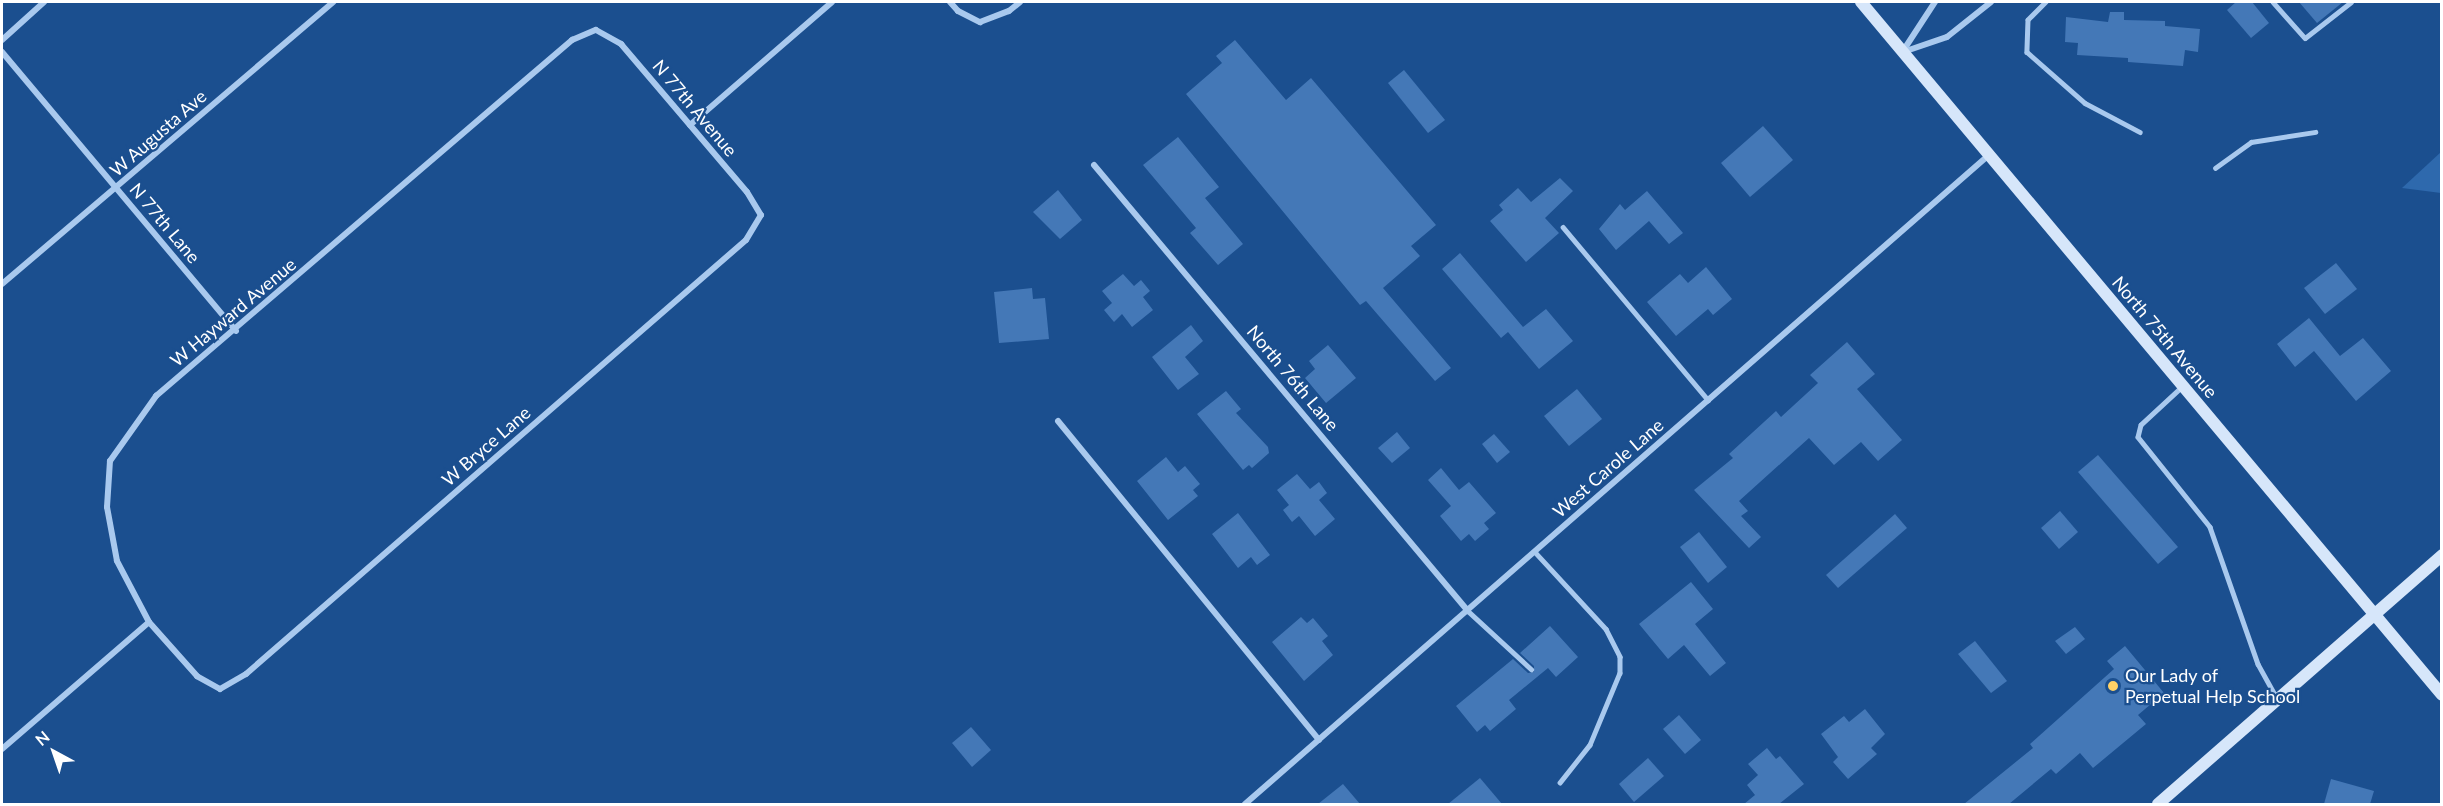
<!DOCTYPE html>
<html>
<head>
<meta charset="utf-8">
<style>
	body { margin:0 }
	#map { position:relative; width:2443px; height:806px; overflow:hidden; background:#1b4f8f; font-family:Lato,sans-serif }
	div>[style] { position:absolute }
	.green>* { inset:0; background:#2e69ad }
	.building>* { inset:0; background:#4478b7 }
	.lane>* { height:4.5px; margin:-2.25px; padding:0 2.25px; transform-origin:2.25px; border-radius:2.25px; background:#a9c9ee }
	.street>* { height:6px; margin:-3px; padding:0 3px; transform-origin:3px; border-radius:3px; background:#a9c9ee }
	.secondary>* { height:12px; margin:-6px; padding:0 6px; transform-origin:6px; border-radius:6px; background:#d6e6fa }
	.dots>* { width:16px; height:16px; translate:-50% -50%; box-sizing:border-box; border:3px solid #1b4f8f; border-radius:50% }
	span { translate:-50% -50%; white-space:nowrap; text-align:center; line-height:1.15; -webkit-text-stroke:4.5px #1b4f8f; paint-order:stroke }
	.street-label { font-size:18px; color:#fff }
	.poi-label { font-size:18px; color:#fff }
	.left { translate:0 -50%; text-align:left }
	.frame { position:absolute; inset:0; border:3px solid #fff; pointer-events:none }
	.north { position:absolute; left:24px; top:722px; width:60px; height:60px; -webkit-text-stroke:4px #1b4f8f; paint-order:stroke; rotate:320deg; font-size:16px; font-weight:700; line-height:24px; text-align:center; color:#fff }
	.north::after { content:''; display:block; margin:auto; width:21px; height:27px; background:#fff; clip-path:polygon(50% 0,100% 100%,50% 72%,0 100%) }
</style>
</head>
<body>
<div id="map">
	<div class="green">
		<div style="clip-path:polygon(2441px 152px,2441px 193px,2402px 188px)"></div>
	</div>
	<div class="building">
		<div style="clip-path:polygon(2236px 2px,2252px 2px,2269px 23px,2251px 38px,2227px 10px)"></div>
		<div style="clip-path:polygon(2299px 2px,2343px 2px,2317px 23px)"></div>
		<div style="clip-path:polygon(2110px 12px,2124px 12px,2124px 20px,2165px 21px,2165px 26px,2200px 29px,2198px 52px,2185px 50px,2183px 66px,2128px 62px,2128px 58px,2077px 55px,2078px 43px,2065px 42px,2066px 17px,2108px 22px)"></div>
		<div style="clip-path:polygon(1235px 40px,1286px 100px,1311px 78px,1436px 225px,1411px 246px,1420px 256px,1383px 288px,1451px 368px,1435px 381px,1366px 301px,1360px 305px,1186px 94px,1222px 63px,1216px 56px)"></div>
		<div style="clip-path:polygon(1404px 70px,1445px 120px,1428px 133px,1388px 83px)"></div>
		<div style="clip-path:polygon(1763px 126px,1793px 160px,1750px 197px,1721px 163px)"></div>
		<div style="clip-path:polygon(1178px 137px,1219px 187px,1205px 198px,1243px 244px,1218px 265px,1190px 233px,1196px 228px,1143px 165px)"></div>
		<div style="clip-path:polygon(1560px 178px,1573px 191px,1545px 218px,1559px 233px,1526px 262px,1490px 221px,1503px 210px,1499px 205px,1518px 188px,1531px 202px)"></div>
		<div style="clip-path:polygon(1058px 190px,1082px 220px,1060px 239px,1033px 212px)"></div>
		<div style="clip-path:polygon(1647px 191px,1683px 233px,1669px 244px,1649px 221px,1616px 250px,1599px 229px,1620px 204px,1625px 210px)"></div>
		<div style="clip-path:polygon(1460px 253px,1523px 327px,1546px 309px,1573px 341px,1539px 369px,1508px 332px,1501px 338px,1442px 269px)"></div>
		<div style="clip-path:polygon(2336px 263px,2357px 289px,2325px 314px,2304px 288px)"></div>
		<div style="clip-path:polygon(1706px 267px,1732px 299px,1713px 315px,1708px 309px,1676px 336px,1647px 302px,1680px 274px,1688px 283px)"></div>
		<div style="clip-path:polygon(1123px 274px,1134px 286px,1141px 280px,1150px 291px,1143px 297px,1153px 310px,1132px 327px,1122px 314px,1114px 322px,1104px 310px,1112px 303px,1102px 291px)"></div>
		<div style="clip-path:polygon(1032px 288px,1033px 299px,1045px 298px,1049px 339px,999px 343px,994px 292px)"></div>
		<div style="clip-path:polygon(2309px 318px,2340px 356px,2363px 338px,2391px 371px,2356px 401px,2314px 351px,2295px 367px,2277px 344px)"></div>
		<div style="clip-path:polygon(1191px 325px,1203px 341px,1185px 357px,1199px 374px,1178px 390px,1152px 357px)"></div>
		<div style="clip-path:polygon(1847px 342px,1875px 374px,1857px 389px,1902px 440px,1878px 461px,1861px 442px,1834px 465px,1809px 438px,1739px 501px,1748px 511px,1741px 516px,1761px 537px,1749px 548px,1694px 490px,1733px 458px,1729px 454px,1776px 411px,1781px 417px,1818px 383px,1810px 375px)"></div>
		<div style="clip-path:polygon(1328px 345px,1356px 378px,1326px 403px,1305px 378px,1315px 369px,1309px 361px)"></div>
		<div style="clip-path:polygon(1577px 389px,1602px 419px,1569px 446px,1544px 416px)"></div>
		<div style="clip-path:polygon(1226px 391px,1241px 409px,1236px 413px,1268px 447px,1269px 453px,1252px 468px,1249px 465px,1243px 470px,1197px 414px)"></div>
		<div style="clip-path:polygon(1397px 432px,1410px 448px,1392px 463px,1378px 448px)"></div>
		<div style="clip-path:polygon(1494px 434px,1510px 452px,1497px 463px,1482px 444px)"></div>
		<div style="clip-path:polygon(2098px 455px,2178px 547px,2158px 564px,2078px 472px)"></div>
		<div style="clip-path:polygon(1166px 457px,1178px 472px,1185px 466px,1200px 484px,1193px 490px,1198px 496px,1168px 520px,1137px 481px)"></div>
		<div style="clip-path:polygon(1441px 468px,1459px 490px,1469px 482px,1496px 513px,1484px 523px,1489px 529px,1475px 541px,1469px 534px,1461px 541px,1440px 516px,1451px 506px,1428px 480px)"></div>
		<div style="clip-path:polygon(1297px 474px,1310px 489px,1319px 482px,1327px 493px,1319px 500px,1335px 519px,1315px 536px,1299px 516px,1292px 522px,1283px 510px,1289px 505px,1277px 490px)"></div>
		<div style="clip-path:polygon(2060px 511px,2078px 532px,2059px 549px,2041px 528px)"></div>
		<div style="clip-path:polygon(1238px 513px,1270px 555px,1257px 565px,1251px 557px,1238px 568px,1212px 534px)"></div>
		<div style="clip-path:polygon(1895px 514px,1907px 528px,1838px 588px,1826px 575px)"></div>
		<div style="clip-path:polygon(1699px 532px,1727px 567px,1708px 583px,1680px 547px)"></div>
		<div style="clip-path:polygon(1691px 582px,1713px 609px,1695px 624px,1726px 663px,1710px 676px,1684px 645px,1668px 659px,1639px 624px)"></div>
		<div style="clip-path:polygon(1301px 617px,1307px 623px,1313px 618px,1328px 636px,1322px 641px,1333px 655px,1304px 681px,1272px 642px)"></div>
		<div style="clip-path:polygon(1550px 626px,1578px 657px,1556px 677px,1548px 668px,1509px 700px,1516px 709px,1490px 731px,1485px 725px,1477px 732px,1456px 706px,1513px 659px,1528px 673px,1534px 672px,1534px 666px,1520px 653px)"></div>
		<div style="clip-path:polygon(2075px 627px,2085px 639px,2066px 654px,2055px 641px)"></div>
		<div style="clip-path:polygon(1975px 641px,2007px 681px,1991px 693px,1958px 654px)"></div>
		<div style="clip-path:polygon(2125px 646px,2164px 693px,2138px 715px,2146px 724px,2093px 768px,2080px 753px,2056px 774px,2051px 769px,2009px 804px,1964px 804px,2033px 748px,2030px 744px,2114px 669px,2107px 661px)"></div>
		<div style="clip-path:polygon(1865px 709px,1885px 734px,1871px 748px,1877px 754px,1848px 779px,1833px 762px,1838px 757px,1821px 734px,1844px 716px,1849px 722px)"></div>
		<div style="clip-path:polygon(1679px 715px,1701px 740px,1685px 754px,1663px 729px)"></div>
		<div style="clip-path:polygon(971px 727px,991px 750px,972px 767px,952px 743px)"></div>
		<div style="clip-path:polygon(1767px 748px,1776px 759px,1780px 756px,1804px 784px,1779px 804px,1744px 804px,1755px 795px,1747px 785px,1758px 775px,1748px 764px)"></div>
		<div style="clip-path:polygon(1648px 758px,1664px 776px,1634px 802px,1619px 784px)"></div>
		<div style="clip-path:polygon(1480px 778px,1502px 804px,1448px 804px)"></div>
		<div style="clip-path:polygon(2331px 779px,2374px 791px,2370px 804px,2324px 804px)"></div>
		<div style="clip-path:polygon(1343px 784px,1360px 804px,1318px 804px)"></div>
	</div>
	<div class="lane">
		<div style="left:2046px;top:2px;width:25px;rotate:135deg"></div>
		<div style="left:2028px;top:20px;width:32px;rotate:92deg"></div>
		<div style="left:2027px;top:52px;width:77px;rotate:41.3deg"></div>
		<div style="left:2085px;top:103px;width:62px;rotate:27.8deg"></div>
		<div style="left:2273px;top:2px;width:48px;rotate:48.4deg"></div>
		<div style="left:2305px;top:38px;width:58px;rotate:-38deg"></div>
		<div style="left:2215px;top:168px;width:44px;rotate:-35.8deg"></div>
		<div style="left:2251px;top:142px;width:65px;rotate:-8.9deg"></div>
		<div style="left:1563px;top:227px;width:226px;rotate:50deg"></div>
		<div style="left:2181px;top:388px;width:54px;rotate:137.2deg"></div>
		<div style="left:2141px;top:425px;width:12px;rotate:104deg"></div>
		<div style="left:2138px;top:437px;width:115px;rotate:51.3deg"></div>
		<div style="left:2210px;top:527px;width:145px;rotate:70.7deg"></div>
		<div style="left:2258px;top:664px;width:39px;rotate:61deg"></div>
		<div style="left:1535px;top:552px;width:105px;rotate:47.3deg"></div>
		<div style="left:1606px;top:629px;width:31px;rotate:63deg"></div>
		<div style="left:1620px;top:657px;width:16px;rotate:90deg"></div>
		<div style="left:1620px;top:673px;width:78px;rotate:112.6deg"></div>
		<div style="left:1590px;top:745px;width:48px;rotate:128.3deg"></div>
		<div style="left:1468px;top:611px;width:86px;rotate:42.6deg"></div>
	</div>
	<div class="street">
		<div style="left:950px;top:2px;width:12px;rotate:48deg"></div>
		<div style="left:958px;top:11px;width:25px;rotate:27deg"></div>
		<div style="left:980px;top:22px;width:31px;rotate:-21deg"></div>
		<div style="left:1009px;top:11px;width:14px;rotate:-39deg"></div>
		<div style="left:596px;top:30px;width:29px;rotate:29deg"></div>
		<div style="left:621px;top:44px;width:194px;rotate:49.6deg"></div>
		<div style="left:747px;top:192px;width:27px;rotate:59deg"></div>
		<div style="left:761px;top:215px;width:29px;rotate:121deg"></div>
		<div style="left:746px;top:240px;width:662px;rotate:139.04deg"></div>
		<div style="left:246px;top:674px;width:30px;rotate:150deg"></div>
		<div style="left:220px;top:689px;width:26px;rotate:-151deg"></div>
		<div style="left:197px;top:676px;width:72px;rotate:-131.6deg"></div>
		<div style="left:149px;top:622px;width:69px;rotate:-117.7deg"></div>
		<div style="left:117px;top:561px;width:55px;rotate:-100.5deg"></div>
		<div style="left:107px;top:507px;width:46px;rotate:-86.3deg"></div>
		<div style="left:110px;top:461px;width:80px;rotate:-54.7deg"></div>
		<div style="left:156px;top:396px;width:548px;rotate:-40.56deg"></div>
		<div style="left:572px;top:40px;width:26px;rotate:-23deg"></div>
		<div style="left:2px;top:40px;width:57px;rotate:-42.1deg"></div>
		<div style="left:1903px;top:51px;width:59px;rotate:-56.9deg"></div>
		<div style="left:2px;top:52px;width:364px;rotate:50deg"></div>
		<div style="left:1903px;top:52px;width:46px;rotate:-18.8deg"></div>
		<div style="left:1947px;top:37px;width:56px;rotate:-38.5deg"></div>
		<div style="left:690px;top:125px;width:188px;rotate:-40.9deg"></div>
		<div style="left:1094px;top:165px;width:582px;rotate:50.02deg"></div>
		<div style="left:2px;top:284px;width:435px;rotate:-40.4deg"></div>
		<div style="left:1058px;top:421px;width:412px;rotate:50.7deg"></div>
		<div style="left:2px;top:749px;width:194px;rotate:-40.8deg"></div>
		<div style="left:1245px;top:804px;width:989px;rotate:-41.1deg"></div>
	</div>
	<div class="secondary">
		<div style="left:1861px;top:2px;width:904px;rotate:50.02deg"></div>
		<div style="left:2158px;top:804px;width:378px;rotate:-41.2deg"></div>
	</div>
	<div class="dots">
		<div style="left:2113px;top:686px;background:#ffd166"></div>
	</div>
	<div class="street-label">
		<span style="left:695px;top:108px;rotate:50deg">N 77th Avenue</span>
		<span style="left:158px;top:133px;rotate:-41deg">W Augusta Ave</span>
		<span style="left:165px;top:223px;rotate:50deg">N 77th Lane</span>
		<span style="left:233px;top:312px;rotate:-40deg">W Hayward Avenue</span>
		<span style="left:2165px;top:337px;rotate:50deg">North 75th Avenue</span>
		<span style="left:1293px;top:378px;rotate:50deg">North 76th Lane</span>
		<span style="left:486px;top:446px;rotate:-41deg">W Bryce Lane</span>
		<span style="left:1608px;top:468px;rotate:-41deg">West Carole Lane</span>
	</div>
	<div class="poi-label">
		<span class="left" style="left:2125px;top:686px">Our Lady of<br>Perpetual Help School</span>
	</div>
	<div class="frame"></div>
	<div class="north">N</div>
</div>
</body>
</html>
